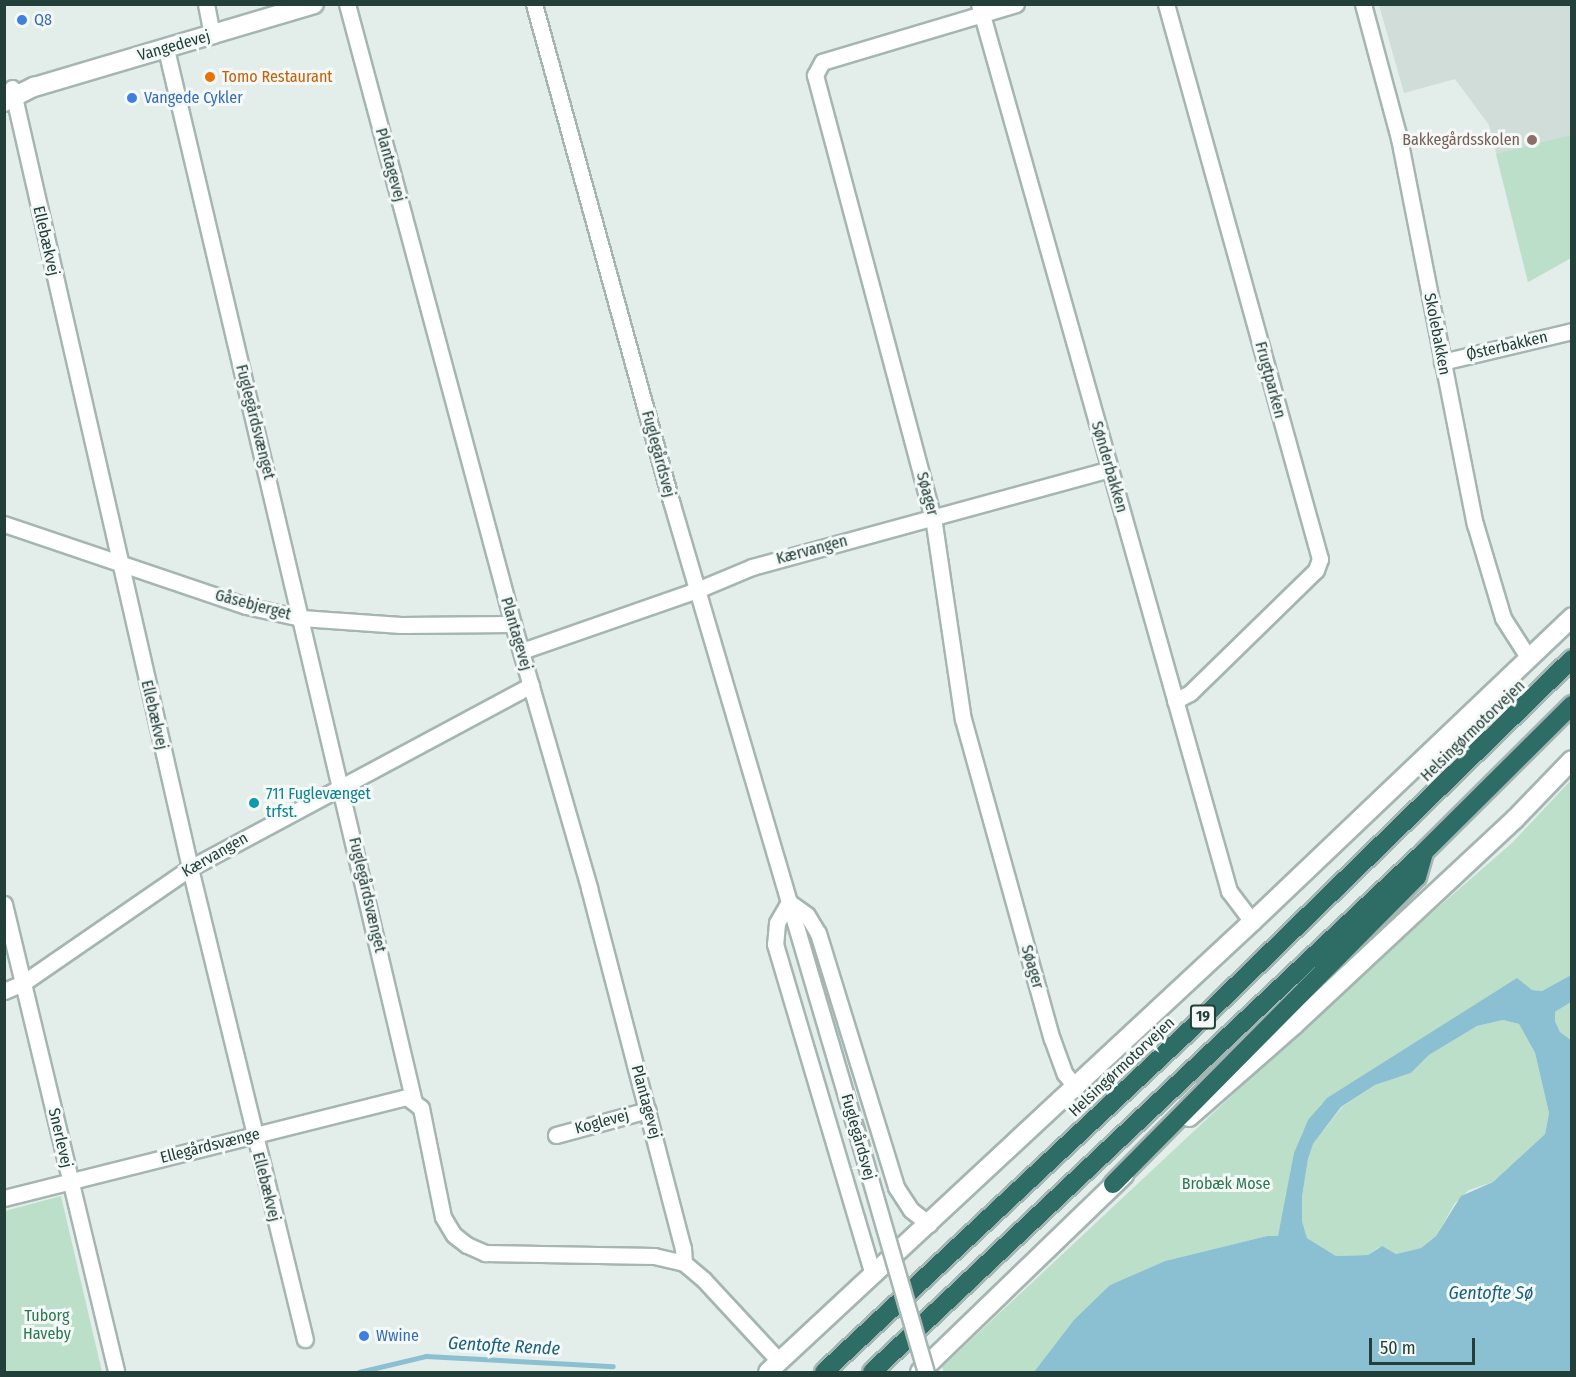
<!DOCTYPE html>
<html>
<head>
<meta charset="utf-8">
<style>
	body { margin:0 }
	#map { position:relative; width:1576px; height:1377px; overflow:hidden; background:#e3edea; font-family:"Fira Sans Condensed",sans-serif }
	div>[style] { position:absolute }
	.built>* { inset:0; background:#d1ddd9 }
	.green>* { inset:0; background:#bcdfc9 }
	.water>* { inset:0; background:#8bc0d3 }
	.stream>* { height:4.5px; margin:-2.25px; padding:0 2.25px; transform-origin:2.25px; border-radius:2.25px; background:#8bc0d3 }
	.roads { filter:drop-shadow(2px 0 #a5b5b2) drop-shadow(-2px 0 #a5b5b2) drop-shadow(0 2px #a5b5b2) drop-shadow(0 -2px #a5b5b2) }
	.minor>* { height:15px; margin:-7.5px; padding:0 7.5px; transform-origin:7.5px; border-radius:7.5px; background:#fff }
	.tertiary>* { height:18px; margin:-9px; padding:0 9px; transform-origin:9px; border-radius:9px; background:#fff }
	.motorway>* { height:18px; margin:-9px; padding:0 9px; transform-origin:9px; border-radius:9px; background:#2e6c66 }
	.bridges { filter:drop-shadow(2px 0 #a5b5b2) drop-shadow(-2px 0 #a5b5b2) drop-shadow(0 2px #a5b5b2) drop-shadow(0 -2px #a5b5b2) }
	.minor-bridge>* { height:15px; margin:-7.5px; padding:0 7.5px; transform-origin:7.5px; border-radius:7.5px; background:#fff }
	.dots>* { width:16px; height:16px; translate:-50% -50%; box-sizing:border-box; border:3px solid #f4f9f7; border-radius:50% }
	span { translate:-50% -50%; white-space:nowrap; text-align:center; line-height:1.15; -webkit-text-stroke:6px #f4f9f7; paint-order:stroke }
	.shield-label span { padding:2px 4px; background:#f4f9f7; border:2px solid; border-radius:4px; -webkit-text-stroke-width:0 }
	.shield-label { font-size:15px; color:#223f3a; font-weight:700 }
	.shop-label { font-size:16px; color:#366cbe }
	.left { translate:0 -50%; text-align:left }
	.street-label { font-size:16px; color:#223f3a }
	.food-label { font-size:16px; color:#c56008 }
	.education-label { font-size:16px; color:#785e54 }
	.right { translate:-100% -50%; text-align:right }
	.culture-label { font-size:16px; color:#0d838f }
	.park-label { font-size:16px; color:#2c7751 }
	.water-label { font-size:18px; color:#1b617c; font-style:italic }
	.frame { position:absolute; inset:0; border:6px solid #223f3a; pointer-events:none }
	.scale { position:absolute; left:1369px; top:1338px; width:106px; height:27px; box-sizing:border-box; border:3px solid #223f3a; border-top:0; padding-left:8px; font-size:18px; line-height:21px; white-space:nowrap; color:#223f3a; -webkit-text-stroke:4px #f4f9f7; paint-order:stroke }
</style>
</head>
<body>
<div id="map">
	<div class="built">
		<div style="clip-path:polygon(1379px 5px,1571px 5px,1571px 258px,1528px 282px,1489px 125px,1455px 79px,1404px 93px)"></div>
	</div>
	<div class="green">
		<div style="clip-path:polygon(1571px 135px,1571px 258px,1528px 282px,1496px 154px)"></div>
		<div style="clip-path:polygon(1571px 780px,1571px 975px,1542px 991px,1532px 990px,1517px 979px,1321px 1104px,1302px 1133px,1278px 1236px,1267px 1236px,1165px 1261px,1110px 1285px,1034px 1372px,944px 1372px,942px 1367px,1367px 969px,1512px 843px)"></div>
		<div style="clip-path:polygon(1571px 1002px,1571px 1041px,1560px 1032px,1555px 1021px,1555px 1012px)"></div>
		<div style="clip-path:polygon(1503px 1020px,1519px 1024px,1535px 1053px,1549px 1113px,1545px 1134px,1493px 1182px,1469px 1190px,1455px 1203px,1436px 1236px,1421px 1248px,1396px 1254px,1379px 1247px,1368px 1255px,1336px 1256px,1307px 1238px,1302px 1221px,1302px 1197px,1308px 1159px,1313px 1144px,1342px 1107px,1375px 1085px,1411px 1073px,1429px 1055px,1477px 1026px)"></div>
		<div style="clip-path:polygon(61px 1196px,102px 1372px,5px 1372px,5px 1211px)"></div>
	</div>
	<div class="water">
		<div style="clip-path:polygon(evenodd,1571px 975px,1571px 1002px,1555px 1012px,1555px 1021px,1560px 1032px,1572px 1041px,1571px 1372px,1034px 1372px,1074px 1320px,1110px 1285px,1165px 1261px,1267px 1236px,1278px 1236px,1294px 1153px,1308px 1120px,1327px 1098px,1517px 978px,1532px 990px,1542px 991px,1571px 975px,1503px 1020px,1519px 1024px,1535px 1053px,1549px 1113px,1545px 1134px,1493px 1182px,1461px 1196px,1436px 1236px,1421px 1248px,1396px 1254px,1382px 1246px,1368px 1255px,1336px 1256px,1307px 1238px,1302px 1221px,1302px 1197px,1308px 1159px,1313px 1144px,1341px 1107px,1375px 1085px,1411px 1073px,1429px 1055px,1477px 1026px,1503px 1020px)"></div>
	</div>
	<div class="stream">
		<div style="left:359px;top:1372px;width:69px;rotate:-13.4deg"></div>
		<div style="left:426px;top:1356px;width:187px;rotate:3.1deg"></div>
	</div>
	<div class="roads">
		<div class="minor">
			<div style="left:206px;top:4px;width:32px;rotate:79deg"></div>
			<div style="left:347px;top:4px;width:642px;rotate:75.01deg"></div>
			<div style="left:513px;top:624px;width:275px;rotate:73.9deg"></div>
			<div style="left:589px;top:888px;width:372px;rotate:75.4deg"></div>
			<div style="left:683px;top:1248px;width:15px;rotate:86deg"></div>
			<div style="left:534px;top:4px;width:516px;rotate:74.59deg"></div>
			<div style="left:671px;top:501px;width:656px;rotate:73.61deg"></div>
			<div style="left:979px;top:4px;width:922px;rotate:74.26deg"></div>
			<div style="left:1229px;top:891px;width:39px;rotate:53deg"></div>
			<div style="left:1016px;top:4px;width:202px;rotate:163.4deg"></div>
			<div style="left:822px;top:62px;width:15px;rotate:118deg"></div>
			<div style="left:815px;top:75px;width:457px;rotate:75.1deg"></div>
			<div style="left:933px;top:517px;width:204px;rotate:81.6deg"></div>
			<div style="left:963px;top:719px;width:332px;rotate:74.5deg"></div>
			<div style="left:1052px;top:1039px;width:37px;rotate:70deg"></div>
			<div style="left:1065px;top:1074px;width:17px;rotate:50deg"></div>
			<div style="left:1166px;top:4px;width:576px;rotate:74.49deg"></div>
			<div style="left:1320px;top:559px;width:12px;rotate:110deg"></div>
			<div style="left:1316px;top:570px;width:176px;rotate:135.7deg"></div>
			<div style="left:1190px;top:693px;width:17px;rotate:152deg"></div>
			<div style="left:1363px;top:4px;width:139px;rotate:75deg"></div>
			<div style="left:1399px;top:138px;width:393px;rotate:78.9deg"></div>
			<div style="left:1475px;top:524px;width:98px;rotate:73.4deg"></div>
			<div style="left:1503px;top:618px;width:46px;rotate:57.3deg"></div>
			<div style="left:166px;top:49px;width:1082px;rotate:76.75deg"></div>
			<div style="left:12px;top:88px;width:800px;rotate:77.14deg"></div>
			<div style="left:190px;top:868px;width:485px;rotate:76.3deg"></div>
			<div style="left:1442px;top:362px;width:134px;rotate:-13.4deg"></div>
			<div style="left:4px;top:524px;width:256px;rotate:18.7deg"></div>
			<div style="left:246px;top:606px;width:56px;rotate:12.3deg"></div>
			<div style="left:301px;top:618px;width:100px;rotate:4deg"></div>
			<div style="left:401px;top:625px;width:112px;rotate:-0.5deg"></div>
			<div style="left:522px;top:651px;width:185px;rotate:-19.2deg"></div>
			<div style="left:697px;top:590px;width:60px;rotate:-22.7deg"></div>
			<div style="left:752px;top:567px;width:371px;rotate:-15.3deg"></div>
			<div style="left:789px;top:902px;width:24px;rotate:120deg"></div>
			<div style="left:777px;top:923px;width:21px;rotate:95deg"></div>
			<div style="left:775px;top:944px;width:344px;rotate:73.5deg"></div>
			<div style="left:789px;top:902px;width:22px;rotate:36deg"></div>
			<div style="left:807px;top:915px;width:21px;rotate:59deg"></div>
			<div style="left:818px;top:933px;width:266px;rotate:72.9deg"></div>
			<div style="left:896px;top:1187px;width:27px;rotate:57deg"></div>
			<div style="left:911px;top:1210px;width:23px;rotate:38deg"></div>
			<div style="left:4px;top:904px;width:481px;rotate:76.5deg"></div>
			<div style="left:4px;top:991px;width:21px;rotate:-23deg"></div>
			<div style="left:23px;top:983px;width:203px;rotate:-34.6deg"></div>
			<div style="left:190px;top:868px;width:387px;rotate:-28.2deg"></div>
			<div style="left:556px;top:1135px;width:95px;rotate:-15.2deg"></div>
			<div style="left:4px;top:1198px;width:415px;rotate:-14.1deg"></div>
			<div style="left:407px;top:1097px;width:18px;rotate:38deg"></div>
			<div style="left:421px;top:1108px;width:111px;rotate:78.6deg"></div>
			<div style="left:443px;top:1217px;width:21px;rotate:59deg"></div>
			<div style="left:454px;top:1235px;width:16px;rotate:38deg"></div>
			<div style="left:467px;top:1245px;width:20px;rotate:24deg"></div>
			<div style="left:485px;top:1253px;width:169px;rotate:1deg"></div>
			<div style="left:654px;top:1256px;width:31px;rotate:13deg"></div>
			<div style="left:684px;top:1263px;width:26px;rotate:40deg"></div>
			<div style="left:704px;top:1280px;width:110px;rotate:47.2deg"></div>
		</div>
		<div class="tertiary">
			<div style="left:4px;top:102px;width:34px;rotate:-27deg"></div>
			<div style="left:34px;top:87px;width:292px;rotate:-16.5deg"></div>
			<div style="left:1189px;top:1117px;width:140px;rotate:-41.2deg"></div>
			<div style="left:1294px;top:1025px;width:301px;rotate:-43deg"></div>
			<div style="left:1514px;top:820px;width:83px;rotate:-46deg"></div>
			<div style="left:768px;top:1372px;width:661px;rotate:-42.92deg"></div>
			<div style="left:1252px;top:922px;width:442px;rotate:-43.6deg"></div>
			<div style="left:920px;top:1372px;width:284px;rotate:-44deg"></div>
		</div>
		<div class="motorway">
			<div style="left:1113px;top:1184px;width:432px;rotate:-45.3deg"></div>
			<div style="left:1417px;top:877px;width:25px;rotate:-74deg"></div>
			<div style="left:824px;top:1372px;width:529px;rotate:-43.08deg"></div>
			<div style="left:1210px;top:1011px;width:505px;rotate:-44.2deg"></div>
			<div style="left:872px;top:1372px;width:758px;rotate:-43.29deg"></div>
			<div style="left:1424px;top:852px;width:209px;rotate:-44.8deg"></div>
		</div>
	</div>
	<div class="bridges">
		<div class="minor-bridge">
			<div style="left:856px;top:1130px;width:252px;rotate:73.9deg"></div>
		</div>
	</div>
	<div class="dots">
		<div style="left:22px;top:20px;background:#3f7fe0"></div>
		<div style="left:210px;top:77px;background:#e8710a"></div>
		<div style="left:132px;top:98px;background:#3f7fe0"></div>
		<div style="left:1532px;top:140px;background:#8d6e63"></div>
		<div style="left:254px;top:803px;background:#0f9aa8"></div>
		<div style="left:364px;top:1336px;background:#3f7fe0"></div>
	</div>
	<div class="shield-label">
		<span style="left:1203px;top:1017px">19</span>
	</div>
	<div class="shop-label">
		<span class="left" style="left:34px;top:20px">Q8</span>
		<span class="left" style="left:144px;top:98px">Vangede Cykler</span>
		<span class="left" style="left:376px;top:1336px">Wwine</span>
	</div>
	<div class="street-label">
		<span style="left:174px;top:46px;rotate:-16deg">Vangedevej</span>
		<span style="left:390px;top:165px;rotate:75deg">Plantagevej</span>
		<span style="left:46px;top:241px;rotate:77deg">Ellebækvej</span>
		<span style="left:1437px;top:334px;rotate:79deg">Skolebakken</span>
		<span style="left:1507px;top:346px;rotate:-13deg">Østerbakken</span>
		<span style="left:1270px;top:380px;rotate:75deg">Frugtparken</span>
		<span style="left:255px;top:422px;rotate:76deg">Fuglegårdsvænget</span>
		<span style="left:658px;top:454px;rotate:75deg">Fuglegårdsvej</span>
		<span style="left:1109px;top:467px;rotate:74deg">Sønderbakken</span>
		<span style="left:927px;top:494px;rotate:75deg">Søager</span>
		<span style="left:812px;top:550px;rotate:-15deg">Kærvangen</span>
		<span style="left:253px;top:605px;rotate:15deg">Gåsebjerget</span>
		<span style="left:516px;top:634px;rotate:74deg">Plantagevej</span>
		<span style="left:154px;top:715px;rotate:77deg">Ellebækvej</span>
		<span style="left:1473px;top:731px;rotate:-44deg">Helsingørmotorvejen</span>
		<span style="left:215px;top:855px;rotate:-30deg">Kærvangen</span>
		<span style="left:367px;top:895px;rotate:77deg">Fuglegårdsvænget</span>
		<span style="left:1032px;top:967px;rotate:74deg">Søager</span>
		<span style="left:1122px;top:1067px;rotate:-43deg">Helsingørmotorvejen</span>
		<span style="left:646px;top:1102px;rotate:75deg">Plantagevej</span>
		<span style="left:602px;top:1122px;rotate:-15deg">Koglevej</span>
		<span style="left:858px;top:1137px;rotate:74deg">Fuglegårdsvej</span>
		<span style="left:60px;top:1138px;rotate:77deg">Snerlevej</span>
		<span style="left:210px;top:1146px;rotate:-14deg">Ellegårdsvænge</span>
		<span style="left:266px;top:1187px;rotate:76deg">Ellebækvej</span>
	</div>
	<div class="food-label">
		<span class="left" style="left:222px;top:77px">Tomo Restaurant</span>
	</div>
	<div class="education-label">
		<span class="right" style="left:1520px;top:140px">Bakkegårdsskolen</span>
	</div>
	<div class="culture-label">
		<span class="left" style="left:266px;top:803px">711 Fuglevænget<br>trfst.</span>
	</div>
	<div class="park-label">
		<span style="left:1226px;top:1184px">Brobæk Mose</span>
		<span style="left:47px;top:1325px">Tuborg<br>Haveby</span>
	</div>
	<div class="water-label">
		<span style="left:1491px;top:1293px">Gentofte Sø</span>
		<span style="left:504px;top:1346px;rotate:3deg">Gentofte Rende</span>
	</div>
	<div class="frame"></div>
	<div class="scale">50 m</div>
</div>
</body>
</html>
